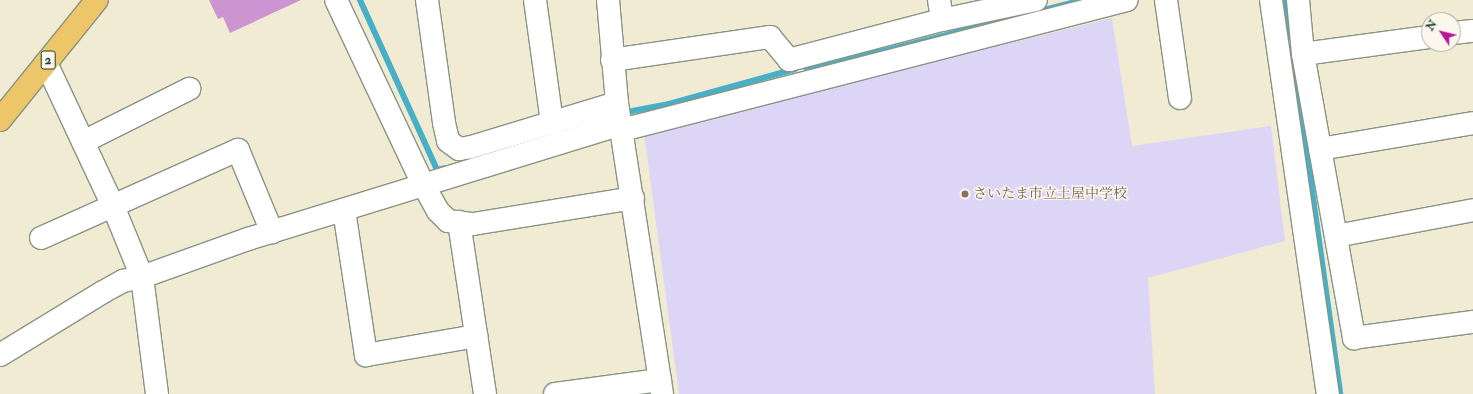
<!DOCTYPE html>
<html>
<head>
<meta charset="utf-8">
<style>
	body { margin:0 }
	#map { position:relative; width:1473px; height:394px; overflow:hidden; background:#f2ebd3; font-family:"IM FELL Double Pica","Noto Serif JP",serif }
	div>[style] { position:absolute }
	.built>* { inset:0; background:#ddd5f6 }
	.stream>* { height:6px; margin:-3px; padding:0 3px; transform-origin:3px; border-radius:3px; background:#47b0c6 }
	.building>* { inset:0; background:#cc94d0 }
	.roads { filter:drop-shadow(1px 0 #889484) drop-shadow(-1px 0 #889484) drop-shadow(0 1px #889484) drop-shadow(0 -1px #889484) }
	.minor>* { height:22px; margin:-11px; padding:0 11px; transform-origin:11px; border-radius:11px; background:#fff }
	.tertiary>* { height:22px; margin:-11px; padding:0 11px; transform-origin:11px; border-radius:11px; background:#fff }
	.primary>* { height:22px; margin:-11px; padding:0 11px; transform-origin:11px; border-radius:11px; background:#ecc669 }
	.dots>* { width:11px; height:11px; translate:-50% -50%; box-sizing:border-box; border:2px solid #fbf7ec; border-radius:50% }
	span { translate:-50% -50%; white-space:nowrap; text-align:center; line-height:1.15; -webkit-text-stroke:3px #fbf7ec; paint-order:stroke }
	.shield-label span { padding:1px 3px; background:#fbf7ec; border:1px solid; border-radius:3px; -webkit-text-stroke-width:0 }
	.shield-label { font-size:13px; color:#1f3d34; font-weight:700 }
	.education-label { font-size:14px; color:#785e54 }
	.left { translate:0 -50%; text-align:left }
	.north { position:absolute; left:1421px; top:12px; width:40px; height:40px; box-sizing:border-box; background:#fbf7ec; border:1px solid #a3ada2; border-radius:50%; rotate:305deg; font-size:11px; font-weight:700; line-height:16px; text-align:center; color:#1f3d34 }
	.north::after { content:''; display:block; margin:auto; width:14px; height:18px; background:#b5179e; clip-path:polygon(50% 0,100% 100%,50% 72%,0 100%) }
</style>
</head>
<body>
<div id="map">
	<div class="built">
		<div style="clip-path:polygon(1112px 18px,1132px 146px,1271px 126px,1285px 241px,1148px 278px,1155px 394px,679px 394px,644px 133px)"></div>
	</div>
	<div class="stream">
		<div style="left:360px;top:0;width:187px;rotate:65.6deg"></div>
		<div style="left:437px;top:170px;width:8px;rotate:-14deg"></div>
		<div style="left:1286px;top:0;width:36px;rotate:82deg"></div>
		<div style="left:805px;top:67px;width:85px;rotate:-11.6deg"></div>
		<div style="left:888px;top:50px;width:201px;rotate:-14.4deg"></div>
		<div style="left:1296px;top:75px;width:322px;rotate:82.1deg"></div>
		<div style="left:622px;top:113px;width:48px;rotate:-10.8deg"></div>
		<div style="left:669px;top:104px;width:131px;rotate:-15.5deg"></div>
	</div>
	<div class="building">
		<div style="clip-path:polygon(209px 0,301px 0,230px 33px,223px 17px,218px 19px)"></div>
	</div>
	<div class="roads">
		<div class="minor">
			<div style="left:427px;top:0;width:124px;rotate:82.1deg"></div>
			<div style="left:444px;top:123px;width:18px;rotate:77deg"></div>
			<div style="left:448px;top:141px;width:14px;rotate:36deg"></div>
			<div style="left:459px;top:149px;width:12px;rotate:-9deg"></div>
			<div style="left:471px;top:147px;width:152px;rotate:-16.8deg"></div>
			<div style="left:535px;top:0;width:124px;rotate:82.1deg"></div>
			<div style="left:608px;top:0;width:103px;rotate:85deg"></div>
			<div style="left:617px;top:103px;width:294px;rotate:81.2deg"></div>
			<div style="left:939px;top:0;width:20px;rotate:81deg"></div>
			<div style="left:1166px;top:0;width:99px;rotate:81.9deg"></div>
			<div style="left:1271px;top:0;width:398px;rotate:81.8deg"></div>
			<div style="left:1298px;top:0;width:54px;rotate:84.7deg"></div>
			<div style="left:1303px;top:54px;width:289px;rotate:79.8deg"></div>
			<div style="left:1354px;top:338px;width:120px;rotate:-7.7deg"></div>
			<div style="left:1453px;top:33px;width:20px;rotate:-6deg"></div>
			<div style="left:1303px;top:54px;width:127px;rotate:-7.7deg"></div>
			<div style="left:612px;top:60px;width:160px;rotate:-8.3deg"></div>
			<div style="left:770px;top:37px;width:30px;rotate:50deg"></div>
			<div style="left:789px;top:60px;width:158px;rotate:-14.7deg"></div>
			<div style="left:942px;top:20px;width:96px;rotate:-12deg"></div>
			<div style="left:622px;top:130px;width:521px;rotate:-14.44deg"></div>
			<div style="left:83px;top:142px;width:119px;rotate:-26.6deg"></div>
			<div style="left:1320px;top:149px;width:155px;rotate:-9.6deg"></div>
			<div style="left:344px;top:210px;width:147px;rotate:81.4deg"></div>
			<div style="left:366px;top:355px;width:112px;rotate:-9.8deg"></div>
			<div style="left:459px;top:222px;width:174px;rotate:81.4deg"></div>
			<div style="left:1336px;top:236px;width:139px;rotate:-10.7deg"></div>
			<div style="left:41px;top:238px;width:216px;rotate:-24.1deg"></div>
			<div style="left:238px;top:150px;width:89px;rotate:67.5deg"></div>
			<div style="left:0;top:355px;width:121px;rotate:-31.5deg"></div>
			<div style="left:103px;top:292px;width:23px;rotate:-29deg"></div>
			<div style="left:123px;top:281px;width:19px;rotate:-12deg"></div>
			<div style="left:142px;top:277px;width:77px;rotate:-112.2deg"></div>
			<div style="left:113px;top:206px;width:158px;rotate:-115.1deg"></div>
			<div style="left:157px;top:394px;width:118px;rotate:-97.3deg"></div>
			<div style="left:142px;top:277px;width:113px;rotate:-19.7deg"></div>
			<div style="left:248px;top:239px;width:390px;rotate:-17.1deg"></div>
			<div style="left:555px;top:394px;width:106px;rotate:-7.6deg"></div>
		</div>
		<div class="tertiary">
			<div style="left:336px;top:0;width:204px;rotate:64.7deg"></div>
			<div style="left:423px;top:184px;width:31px;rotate:61deg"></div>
			<div style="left:438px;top:211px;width:14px;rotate:45deg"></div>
			<div style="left:448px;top:221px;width:25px;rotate:7deg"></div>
			<div style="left:473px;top:224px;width:162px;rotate:-9.2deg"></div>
		</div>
		<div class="primary">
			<div style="left:0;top:120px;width:154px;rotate:-51.1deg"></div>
		</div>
	</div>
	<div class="dots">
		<div style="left:965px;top:194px;background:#8d6e63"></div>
	</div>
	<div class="shield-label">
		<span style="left:48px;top:60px">2</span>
	</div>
	<div class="education-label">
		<span class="left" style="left:973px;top:194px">さいたま市立土屋中学校</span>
	</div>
	<div class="north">N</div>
</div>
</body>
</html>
